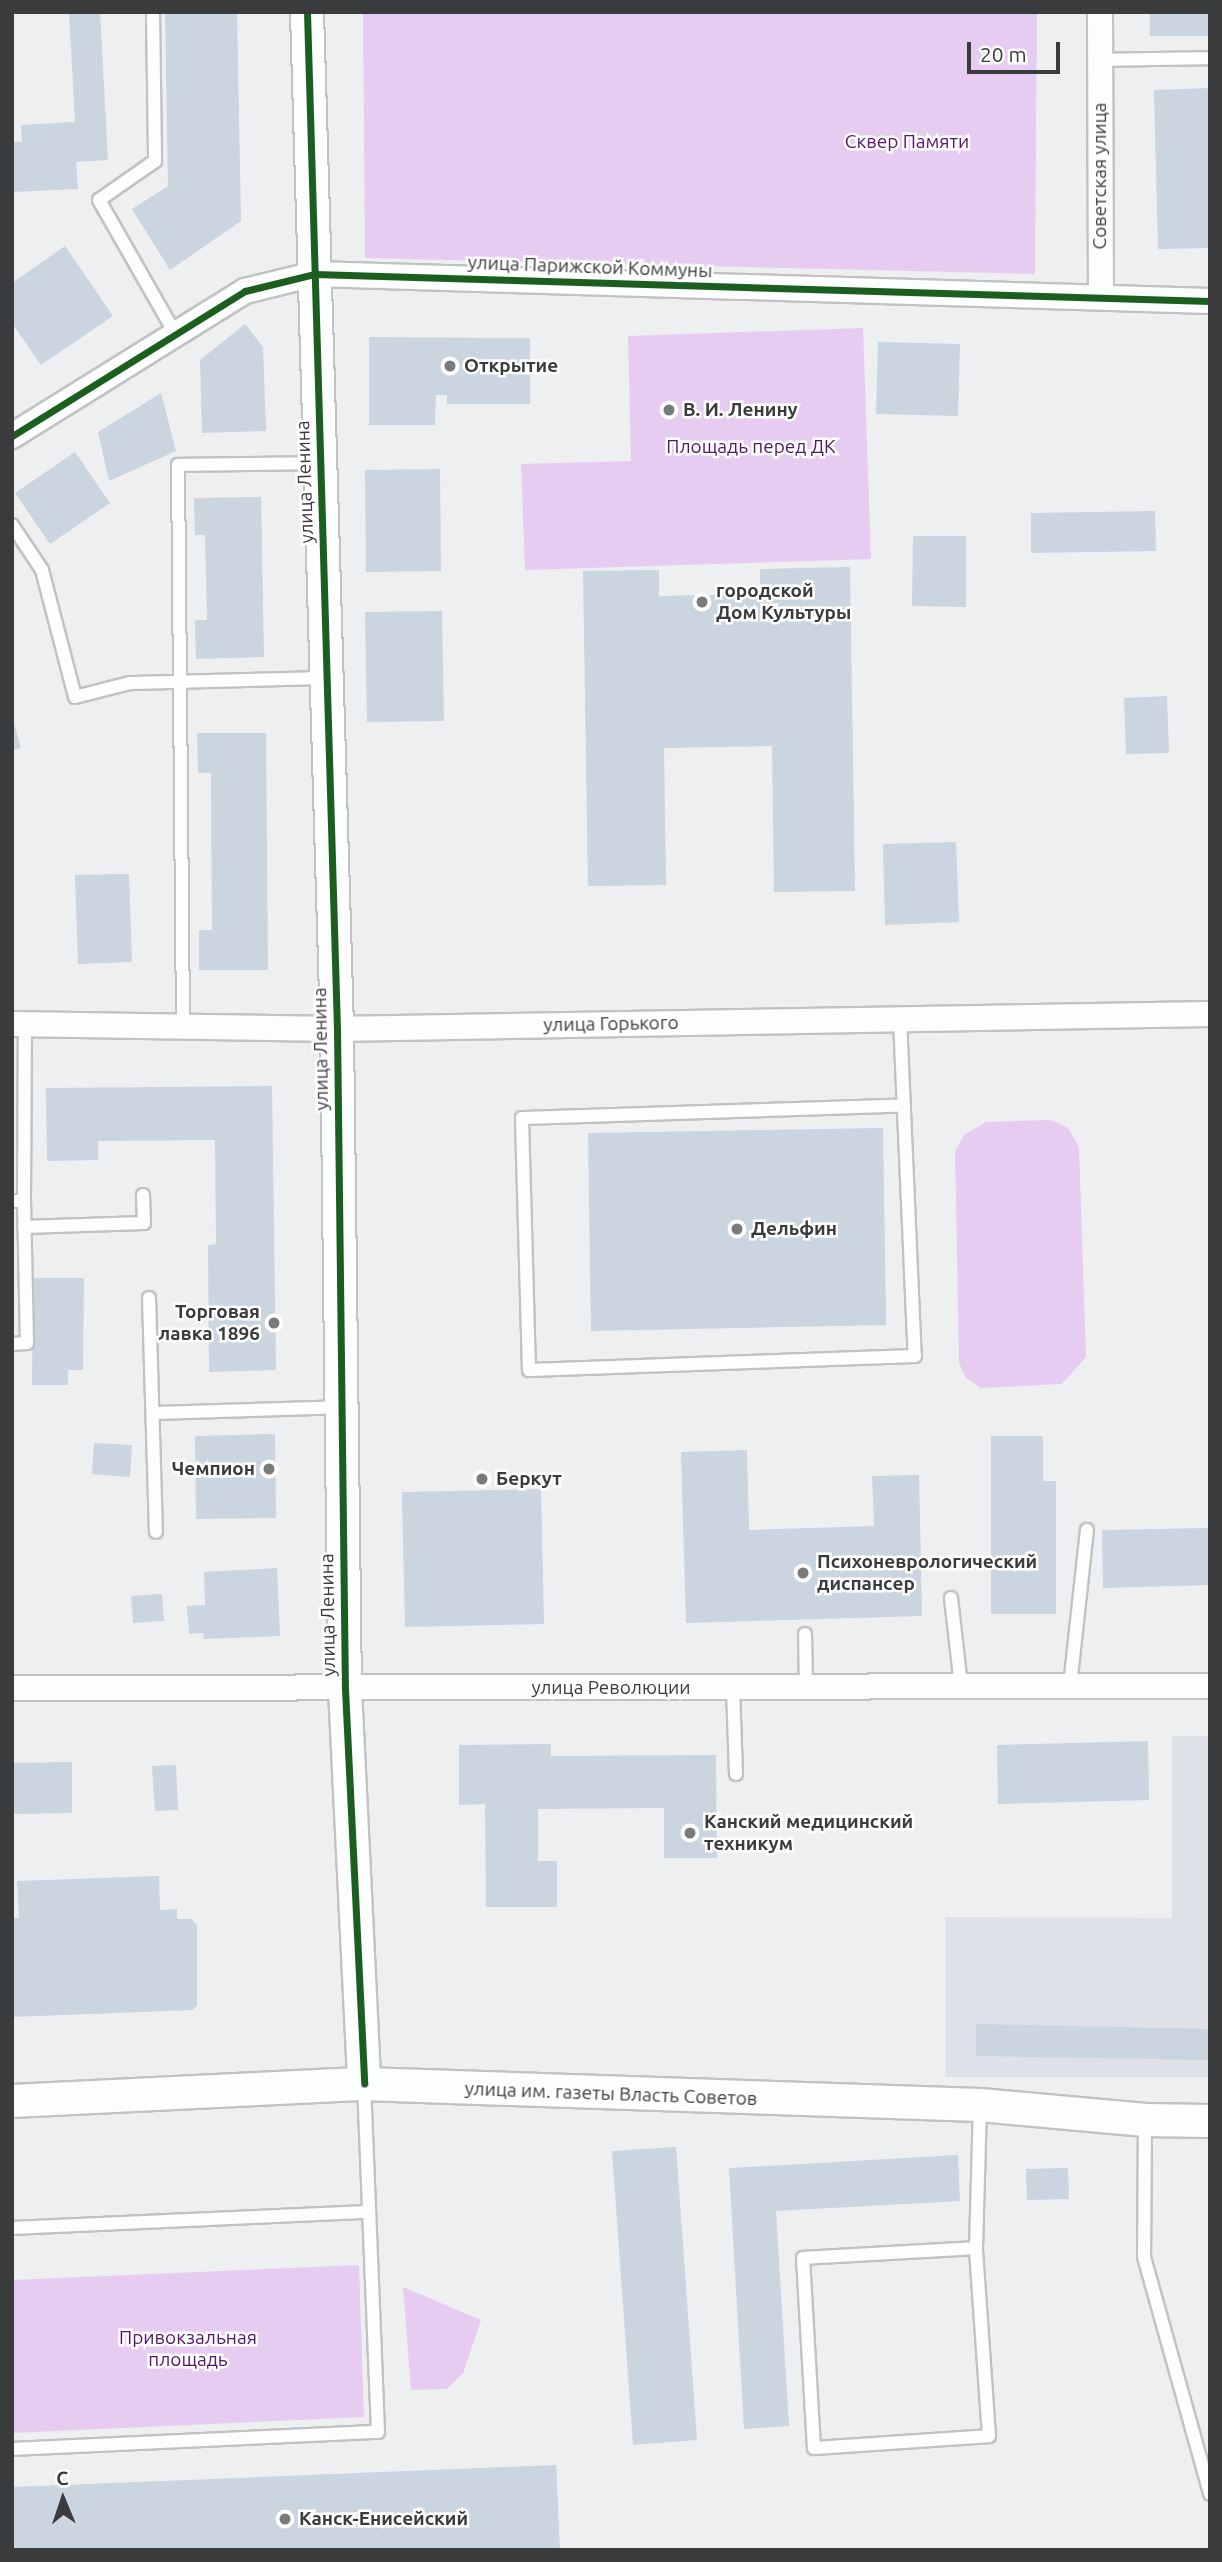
<!DOCTYPE html>
<html>
<head>
<meta charset="utf-8">
<style>
	body { margin:0 }
	#map { position:relative; width:1222px; height:2562px; overflow:hidden; background:#eeeff1; font-family:Ubuntu,sans-serif }
	div>[style] { position:absolute }
	.built>* { inset:0; background:#dee1e8 }
	.green>* { inset:0; background:#e7ccf2 }
	.building>* { inset:0; background:#cad5e0 }
	.roads { filter:drop-shadow(2px 0 #c1c2c4) drop-shadow(-2px 0 #c1c2c4) drop-shadow(0 2px #c1c2c4) drop-shadow(0 -2px #c1c2c4) }
	.service>* { height:12px; margin:-6px; padding:0 6px; transform-origin:6px; border-radius:6px; background:#fcfdfd }
	.minor>* { height:24px; margin:-12px; padding:0 12px; transform-origin:12px; border-radius:12px; background:#fcfdfd }
	.tertiary>* { height:32px; margin:-16px; padding:0 16px; transform-origin:16px; border-radius:16px; background:#fcfdfd }
	.cycleway>* { height:7px; margin:-3.5px; padding:0 3.5px; transform-origin:3.5px; border-radius:3.5px; background:#1b5e20 }
	.dots>* { width:19px; height:19px; translate:-50% -50%; box-sizing:border-box; border:4px solid #fff; border-radius:50% }
	span { translate:-50% -50%; white-space:nowrap; text-align:center; line-height:1.15; -webkit-text-stroke:5px #fff; paint-order:stroke }
	.park-label { font-size:19px; color:#57146a }
	.street-label { font-size:19px; color:#3a3b3c }
	.poi-label { font-size:19px; color:#3a3b3c; font-weight:700 }
	.left { translate:0 -50%; text-align:left }
	.right { translate:-100% -50%; text-align:right }
	.frame { position:absolute; inset:0; border:14px solid #3a3b3c; pointer-events:none }
	.north { position:absolute; left:28px; top:2464px; width:70px; height:70px; -webkit-text-stroke:5px #fff; paint-order:stroke; rotate:358deg; font-size:19px; font-weight:700; line-height:28px; text-align:center; color:#3a3b3c }
	.north::after { content:''; display:block; margin:auto; width:24px; height:32px; background:#3a3b3c; clip-path:polygon(50% 0,100% 100%,50% 72%,0 100%) }
	.scale { position:absolute; left:967px; top:42px; width:93px; height:32px; box-sizing:border-box; border:4px solid #3a3b3c; border-top:0; padding-left:9px; font-size:21px; line-height:24px; white-space:nowrap; color:#3a3b3c; -webkit-text-stroke:5px #fff; paint-order:stroke }
</style>
</head>
<body>
<div id="map">
	<div class="built">
		<div style="clip-path:polygon(1172px 1736px,1210px 1736px,1210px 2077px,945px 2077px,945px 1917px,1172px 1918px)"></div>
	</div>
	<div class="green">
		<div style="clip-path:polygon(363px 12px,1037px 12px,1035px 274px,365px 258px)"></div>
		<div style="clip-path:polygon(863px 328px,871px 559px,525px 570px,521px 464px,631px 461px,628px 336px)"></div>
		<div style="clip-path:polygon(1051px 1120px,1068px 1128px,1079px 1147px,1086px 1357px,1062px 1384px,981px 1388px,966px 1378px,959px 1363px,955px 1151px,964px 1135px,986px 1122px)"></div>
		<div style="clip-path:polygon(359px 2265px,364px 2417px,12px 2433px,12px 2280px)"></div>
		<div style="clip-path:polygon(403px 2287px,481px 2320px,463px 2373px,447px 2389px,411px 2390px)"></div>
	</div>
	<div class="building">
		<div style="clip-path:polygon(69px 12px,100px 12px,108px 160px,76px 162px,78px 189px,12px 192px,12px 142px,22px 142px,21px 125px,75px 122px)"></div>
		<div style="clip-path:polygon(165px 12px,237px 12px,241px 221px,170px 270px,132px 209px,168px 186px)"></div>
		<div style="clip-path:polygon(1150px 12px,1210px 12px,1210px 36px,1150px 36px)"></div>
		<div style="clip-path:polygon(1210px 88px,1210px 248px,1158px 249px,1154px 90px)"></div>
		<div style="clip-path:polygon(65px 246px,113px 316px,41px 365px,12px 323px,12px 283px)"></div>
		<div style="clip-path:polygon(245px 324px,263px 347px,266px 431px,202px 433px,200px 360px)"></div>
		<div style="clip-path:polygon(369px 337px,530px 338px,530px 404px,447px 404px,447px 395px,436px 395px,435px 425px,369px 425px)"></div>
		<div style="clip-path:polygon(878px 342px,960px 344px,958px 416px,876px 414px)"></div>
		<div style="clip-path:polygon(161px 393px,176px 451px,109px 481px,98px 432px)"></div>
		<div style="clip-path:polygon(75px 452px,110px 503px,50px 544px,15px 493px)"></div>
		<div style="clip-path:polygon(440px 469px,441px 571px,366px 572px,365px 470px)"></div>
		<div style="clip-path:polygon(261px 497px,264px 657px,196px 659px,195px 620px,207px 620px,205px 535px,195px 535px,194px 498px)"></div>
		<div style="clip-path:polygon(1155px 511px,1156px 551px,1031px 553px,1031px 513px)"></div>
		<div style="clip-path:polygon(913px 536px,966px 536px,966px 607px,912px 606px)"></div>
		<div style="clip-path:polygon(850px 567px,855px 891px,774px 892px,772px 746px,664px 748px,666px 885px,588px 886px,583px 571px,659px 570px,659px 596px,760px 594px,760px 569px)"></div>
		<div style="clip-path:polygon(442px 611px,444px 721px,367px 722px,365px 612px)"></div>
		<div style="clip-path:polygon(1167px 696px,1169px 753px,1126px 754px,1124px 698px)"></div>
		<div style="clip-path:polygon(12px 716px,21px 748px,12px 751px)"></div>
		<div style="clip-path:polygon(197px 733px,266px 733px,268px 970px,199px 970px,199px 930px,212px 930px,211px 773px,198px 773px)"></div>
		<div style="clip-path:polygon(956px 842px,959px 922px,885px 925px,883px 844px)"></div>
		<div style="clip-path:polygon(129px 874px,132px 962px,78px 964px,75px 875px)"></div>
		<div style="clip-path:polygon(272px 1086px,276px 1370px,209px 1372px,208px 1245px,216px 1244px,215px 1140px,98px 1141px,98px 1160px,47px 1161px,46px 1088px)"></div>
		<div style="clip-path:polygon(883px 1128px,886px 1325px,591px 1331px,588px 1133px)"></div>
		<div style="clip-path:polygon(33px 1278px,84px 1278px,83px 1370px,68px 1370px,68px 1385px,32px 1385px)"></div>
		<div style="clip-path:polygon(275px 1434px,276px 1518px,196px 1519px,195px 1436px)"></div>
		<div style="clip-path:polygon(991px 1436px,1043px 1436px,1043px 1481px,1056px 1481px,1056px 1614px,991px 1614px)"></div>
		<div style="clip-path:polygon(94px 1443px,132px 1445px,130px 1477px,92px 1474px)"></div>
		<div style="clip-path:polygon(747px 1450px,749px 1530px,874px 1526px,872px 1476px,919px 1475px,922px 1616px,686px 1623px,681px 1452px)"></div>
		<div style="clip-path:polygon(541px 1489px,544px 1624px,405px 1627px,402px 1492px)"></div>
		<div style="clip-path:polygon(1210px 1528px,1210px 1585px,1103px 1588px,1102px 1530px)"></div>
		<div style="clip-path:polygon(277px 1568px,280px 1636px,204px 1639px,203px 1633px,189px 1634px,187px 1606px,205px 1605px,204px 1572px)"></div>
		<div style="clip-path:polygon(162px 1594px,164px 1621px,133px 1623px,131px 1596px)"></div>
		<div style="clip-path:polygon(1148px 1741px,1149px 1800px,998px 1804px,997px 1745px)"></div>
		<div style="clip-path:polygon(551px 1744px,551px 1756px,716px 1755px,717px 1858px,664px 1858px,664px 1808px,538px 1809px,538px 1861px,557px 1861px,557px 1907px,486px 1907px,485px 1804px,459px 1805px,459px 1745px)"></div>
		<div style="clip-path:polygon(72px 1762px,72px 1813px,12px 1814px,12px 1763px)"></div>
		<div style="clip-path:polygon(176px 1765px,178px 1810px,155px 1811px,152px 1766px)"></div>
		<div style="clip-path:polygon(159px 1876px,160px 1910px,177px 1909px,177px 1919px,191px 1919px,197px 1925px,197px 2005px,193px 2010px,12px 2017px,12px 1918px,19px 1918px,17px 1881px)"></div>
		<div style="clip-path:polygon(976px 2024px,1210px 2029px,1210px 2060px,976px 2056px)"></div>
		<div style="clip-path:polygon(676px 2147px,697px 2440px,633px 2445px,612px 2151px)"></div>
		<div style="clip-path:polygon(958px 2155px,960px 2201px,776px 2211px,789px 2426px,744px 2429px,729px 2168px)"></div>
		<div style="clip-path:polygon(1068px 2168px,1069px 2199px,1027px 2200px,1026px 2169px)"></div>
		<div style="clip-path:polygon(556px 2465px,560px 2550px,12px 2550px,12px 2487px)"></div>
	</div>
	<div class="roads">
		<div class="service">
			<div style="left:153px;top:12px;width:149px;rotate:89.2deg"></div>
			<div style="left:155px;top:161px;width:68px;rotate:145.1deg"></div>
			<div style="left:99px;top:200px;width:153px;rotate:60.3deg"></div>
			<div style="left:1100px;top:60px;width:110px;rotate:-1deg"></div>
			<div style="left:12px;top:525px;width:54px;rotate:56.3deg"></div>
			<div style="left:42px;top:570px;width:131px;rotate:75.4deg"></div>
			<div style="left:75px;top:697px;width:57px;rotate:-14.3deg"></div>
			<div style="left:130px;top:683px;width:196px;rotate:-1.5deg"></div>
			<div style="left:900px;top:1019px;width:337px;rotate:87.5deg"></div>
			<div style="left:915px;top:1356px;width:386px;rotate:177.9deg"></div>
			<div style="left:529px;top:1370px;width:252px;rotate:-91.6deg"></div>
			<div style="left:522px;top:1118px;width:382px;rotate:-1.9deg"></div>
			<div style="left:183px;top:1026px;width:561px;rotate:-90.51deg"></div>
			<div style="left:178px;top:465px;width:142px;rotate:-0.8deg"></div>
			<div style="left:12px;top:1201px;width:12px"></div>
			<div style="left:24px;top:1201px;width:177px;rotate:-89.7deg"></div>
			<div style="left:24px;top:1227px;width:120px;rotate:-1.9deg"></div>
			<div style="left:144px;top:1223px;width:28px;rotate:-92deg"></div>
			<div style="left:149px;top:1298px;width:234px;rotate:88.3deg"></div>
			<div style="left:12px;top:1344px;width:15px;rotate:-4deg"></div>
			<div style="left:27px;top:1343px;width:142px;rotate:-91.2deg"></div>
			<div style="left:153px;top:1413px;width:188px;rotate:-1.8deg"></div>
			<div style="left:951px;top:1598px;width:89px;rotate:83.5deg"></div>
			<div style="left:805px;top:1634px;width:53px;rotate:88.9deg"></div>
			<div style="left:1070px;top:1686px;width:157px;rotate:-83.8deg"></div>
			<div style="left:733px;top:1688px;width:86px;rotate:88deg"></div>
			<div style="left:1145px;top:2120px;width:137px;rotate:90.4deg"></div>
			<div style="left:1144px;top:2257px;width:246px;rotate:74.4deg"></div>
			<div style="left:12px;top:2228px;width:355px;rotate:-2.6deg"></div>
			<div style="left:976px;top:2248px;width:173px;rotate:176.7deg"></div>
			<div style="left:803px;top:2258px;width:190px;rotate:86.7deg"></div>
			<div style="left:814px;top:2448px;width:175px;rotate:-3.9deg"></div>
			<div style="left:989px;top:2436px;width:188px;rotate:-94deg"></div>
			<div style="left:976px;top:2248px;width:142px;rotate:-88.4deg"></div>
			<div style="left:12px;top:2449px;width:366px;rotate:-2.7deg"></div>
			<div style="left:378px;top:2432px;width:347px;rotate:-92.3deg"></div>
		</div>
		<div class="minor">
			<div style="left:1100px;top:12px;width:285px;rotate:89.8deg"></div>
			<div style="left:12px;top:436px;width:274px;rotate:-31.9deg"></div>
			<div style="left:245px;top:291px;width:72px;rotate:-13.7deg"></div>
			<div style="left:315px;top:274px;width:895px;rotate:1.73deg"></div>
			<div style="left:12px;top:1024px;width:325px;rotate:0.9deg"></div>
			<div style="left:337px;top:1029px;width:873px;rotate:-0.98deg"></div>
			<div style="left:12px;top:1688px;width:1198px;rotate:-0.1deg"></div>
		</div>
		<div class="tertiary">
			<div style="left:307px;top:12px;width:1017px;rotate:88.31deg"></div>
			<div style="left:337px;top:1029px;width:660px;rotate:89.31deg"></div>
			<div style="left:345px;top:1689px;width:395px;rotate:87.2deg"></div>
			<div style="left:12px;top:2101px;width:352px;rotate:-2.8deg"></div>
			<div style="left:364px;top:2084px;width:616px;rotate:1.95deg"></div>
			<div style="left:980px;top:2105px;width:166px;rotate:5.2deg"></div>
			<div style="left:1145px;top:2120px;width:65px;rotate:0.9deg"></div>
		</div>
	</div>
	<div class="cycleway">
		<div style="left:307px;top:12px;width:1017px;rotate:88.31deg"></div>
		<div style="left:337px;top:1029px;width:660px;rotate:89.31deg"></div>
		<div style="left:345px;top:1689px;width:395px;rotate:87.2deg"></div>
		<div style="left:12px;top:436px;width:274px;rotate:-31.9deg"></div>
		<div style="left:245px;top:291px;width:72px;rotate:-13.7deg"></div>
		<div style="left:315px;top:274px;width:895px;rotate:1.73deg"></div>
	</div>
	<div class="dots">
		<div style="left:450px;top:366px;background:#797a7b"></div>
		<div style="left:669px;top:410px;background:#797a7b"></div>
		<div style="left:702px;top:602px;background:#797a7b"></div>
		<div style="left:737px;top:1229px;background:#797a7b"></div>
		<div style="left:274px;top:1323px;background:#797a7b"></div>
		<div style="left:269px;top:1469px;background:#797a7b"></div>
		<div style="left:482px;top:1479px;background:#797a7b"></div>
		<div style="left:803px;top:1573px;background:#797a7b"></div>
		<div style="left:690px;top:1833px;background:#797a7b"></div>
		<div style="left:285px;top:2519px;background:#797a7b"></div>
	</div>
	<div class="park-label">
		<span style="left:907px;top:142px">Сквер Памяти</span>
		<span style="left:751px;top:447px">Площадь перед ДК</span>
		<span style="left:188px;top:2349px">Привокзальная<br>площадь</span>
	</div>
	<div class="street-label">
		<span style="left:1100px;top:176px;rotate:-90deg">Советская улица</span>
		<span style="left:590px;top:267px;rotate:2deg">улица Парижской Коммуны</span>
		<span style="left:305px;top:482px;rotate:-92deg">улица Ленина</span>
		<span style="left:611px;top:1024px;rotate:-1deg">улица Горького</span>
		<span style="left:321px;top:1049px;rotate:-91deg">улица Ленина</span>
		<span style="left:328px;top:1615px;rotate:-91deg">улица Ленина</span>
		<span style="left:611px;top:1688px">улица Революции</span>
		<span style="left:611px;top:2094px;rotate:2deg">улица им. газеты Власть Советов</span>
	</div>
	<div class="poi-label">
		<span class="left" style="left:464px;top:366px">Открытие</span>
		<span class="left" style="left:683px;top:410px">В. И. Ленину</span>
		<span class="left" style="left:716px;top:602px">городской<br>Дом Культуры</span>
		<span class="left" style="left:751px;top:1229px">Дельфин</span>
		<span class="right" style="left:260px;top:1323px">Торговая<br>лавка 1896</span>
		<span class="right" style="left:255px;top:1469px">Чемпион</span>
		<span class="left" style="left:496px;top:1479px">Беркут</span>
		<span class="left" style="left:817px;top:1573px">Психоневрологический<br>диспансер</span>
		<span class="left" style="left:704px;top:1833px">Канский медицинский<br>техникум</span>
		<span class="left" style="left:299px;top:2519px">Канск-Енисейский</span>
	</div>
	<div class="frame"></div>
	<div class="north">С</div>
	<div class="scale">20 m</div>
</div>
</body>
</html>
